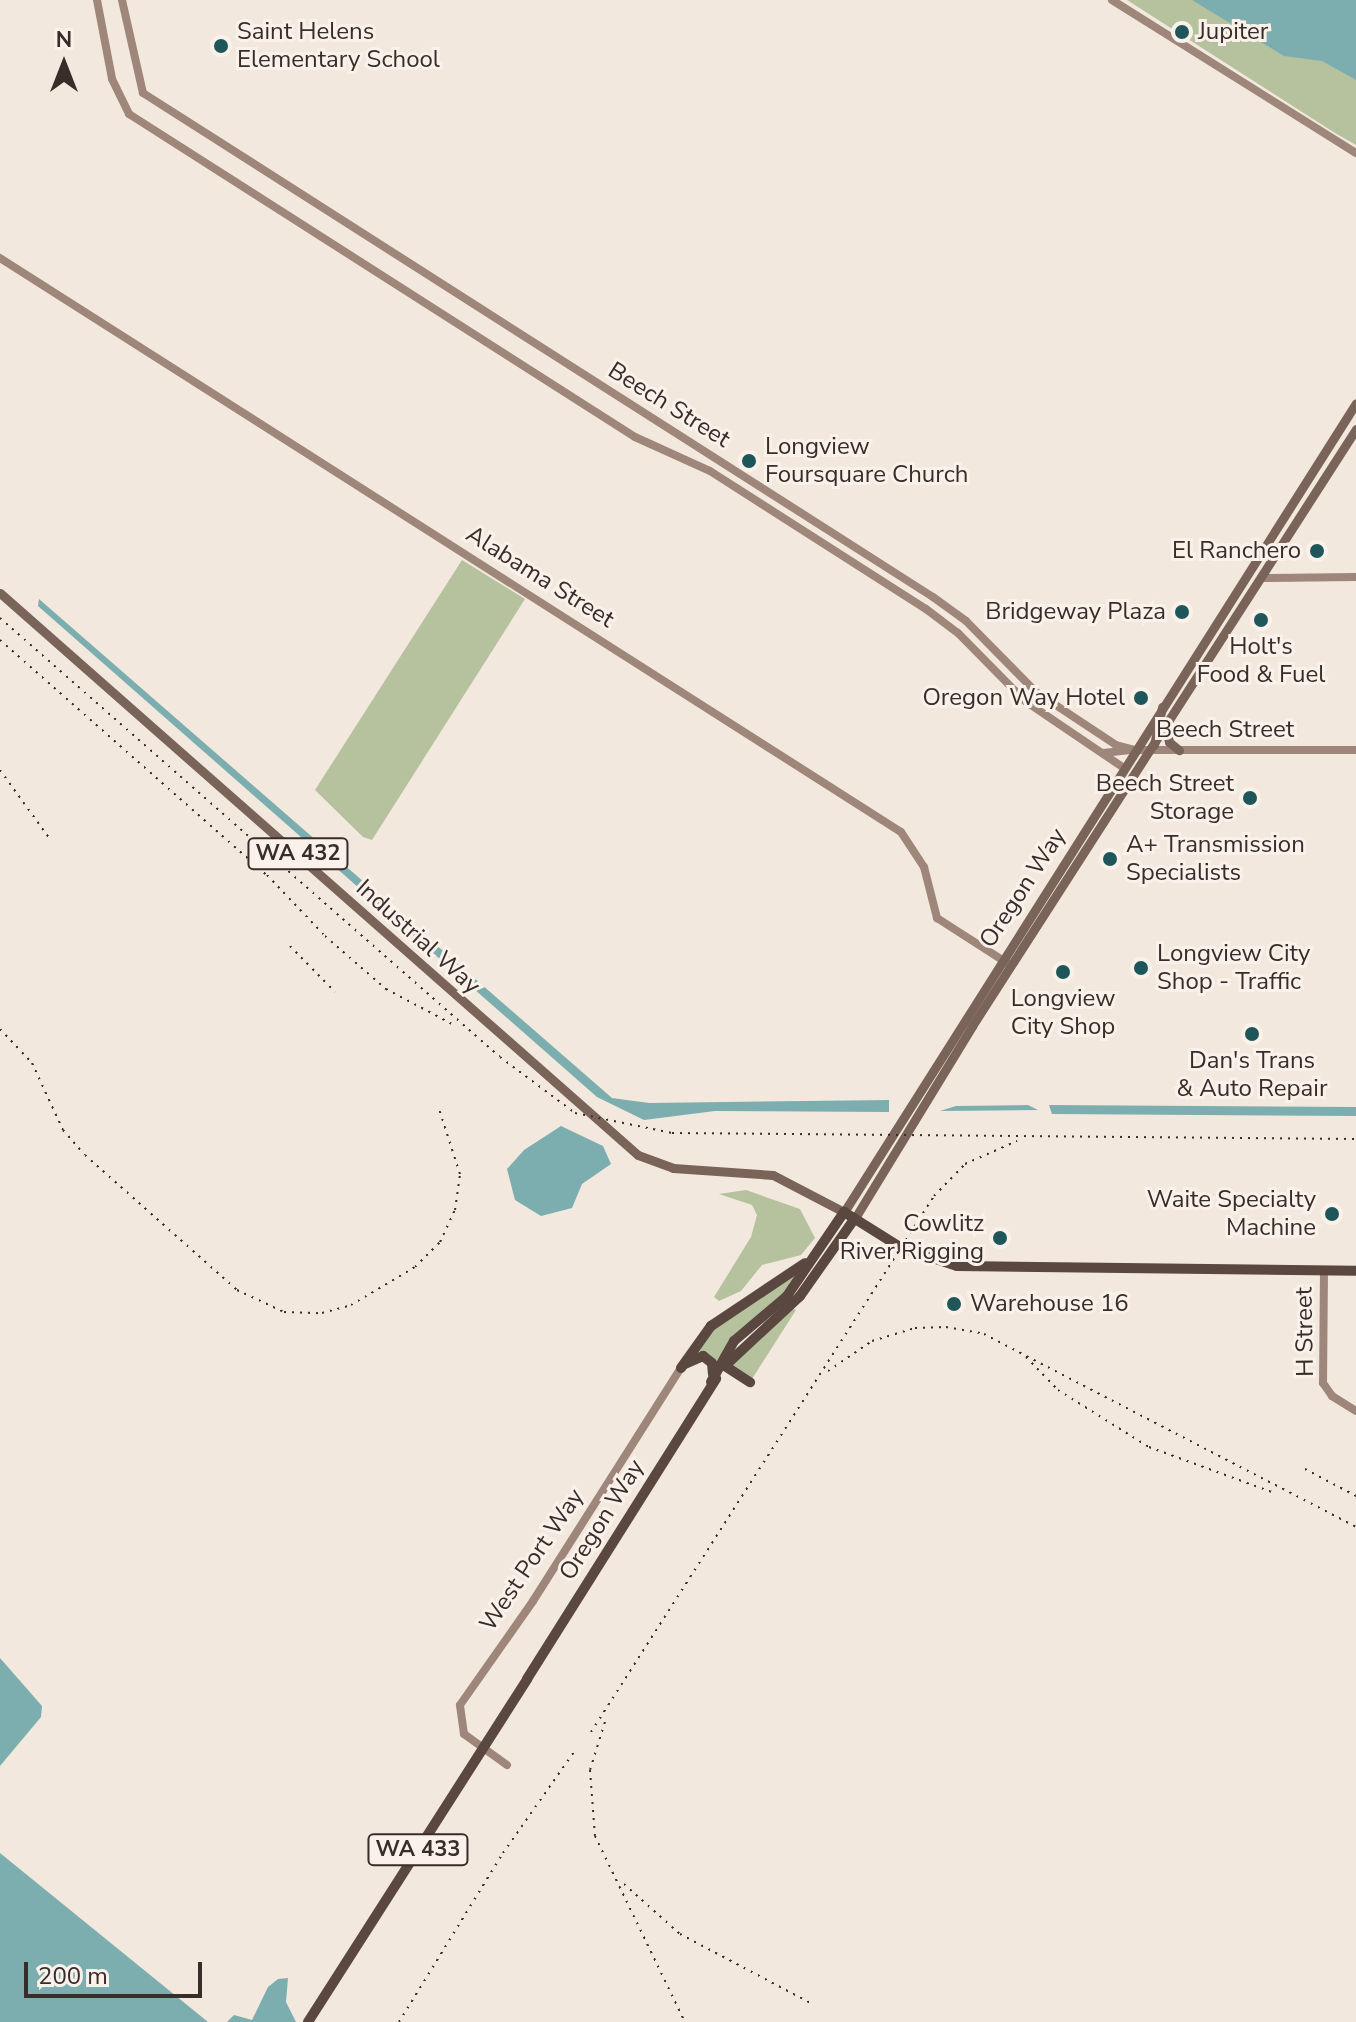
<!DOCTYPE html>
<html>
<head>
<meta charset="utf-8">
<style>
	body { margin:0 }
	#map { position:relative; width:1356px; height:2022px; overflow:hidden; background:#f2e8dd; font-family:"Nunito Sans",sans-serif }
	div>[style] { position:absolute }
	.green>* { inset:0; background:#b6c29d }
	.water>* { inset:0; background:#7caeb0 }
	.secondary>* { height:8px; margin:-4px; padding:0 4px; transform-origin:4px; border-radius:4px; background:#9e877a }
	.primary>* { height:9px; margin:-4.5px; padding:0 4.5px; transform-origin:4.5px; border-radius:4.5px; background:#7a645a }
	.highway>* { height:10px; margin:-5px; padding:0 5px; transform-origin:5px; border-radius:5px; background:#594740 }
	.rail>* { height:2px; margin-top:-1px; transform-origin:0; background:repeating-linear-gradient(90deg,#382d29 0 2px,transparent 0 8px) }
	.highway-bridge>* { height:10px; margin:-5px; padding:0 5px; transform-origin:5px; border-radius:5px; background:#594740 }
	.dots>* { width:22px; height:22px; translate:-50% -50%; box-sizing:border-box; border:4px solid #faf2ea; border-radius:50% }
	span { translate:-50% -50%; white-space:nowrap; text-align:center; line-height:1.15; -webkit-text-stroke:6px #faf2ea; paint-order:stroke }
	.shield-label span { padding:2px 6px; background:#faf2ea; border:2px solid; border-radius:6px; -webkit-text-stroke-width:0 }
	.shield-label { font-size:22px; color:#382d29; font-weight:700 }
	.poi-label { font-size:24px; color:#382d29 }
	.left { translate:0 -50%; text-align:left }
	.right { translate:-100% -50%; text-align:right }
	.street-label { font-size:24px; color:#382d29 }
	.north { position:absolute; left:24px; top:24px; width:80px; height:80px; -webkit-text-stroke:6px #faf2ea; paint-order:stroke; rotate:0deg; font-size:22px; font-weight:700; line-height:32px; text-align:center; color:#382d29 }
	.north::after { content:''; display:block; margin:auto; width:28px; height:36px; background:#382d29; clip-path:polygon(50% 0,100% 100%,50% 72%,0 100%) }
	.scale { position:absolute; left:24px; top:1962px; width:178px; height:36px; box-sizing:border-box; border:4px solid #382d29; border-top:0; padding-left:10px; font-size:24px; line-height:28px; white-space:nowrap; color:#382d29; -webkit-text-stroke:6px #faf2ea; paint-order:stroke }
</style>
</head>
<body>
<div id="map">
	<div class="green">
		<div style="clip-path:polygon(1127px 0,1356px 0,1356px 145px,1335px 133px)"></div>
		<div style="clip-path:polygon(462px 560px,525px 599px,372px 840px,363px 837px,315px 790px)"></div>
		<div style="clip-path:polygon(746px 1190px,800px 1209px,815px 1238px,801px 1255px,762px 1265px,741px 1291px,719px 1301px,714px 1297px,751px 1237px,757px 1215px,752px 1205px,719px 1194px)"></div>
		<div style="clip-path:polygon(815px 1255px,796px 1284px,747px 1327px,713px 1374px,712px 1363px,687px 1356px,697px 1342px)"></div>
		<div style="clip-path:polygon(789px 1307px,796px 1310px,750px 1382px,725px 1366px)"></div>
	</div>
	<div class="water">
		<div style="clip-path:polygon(1192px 0,1356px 0,1356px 80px,1322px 61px,1284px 56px)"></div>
		<div style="clip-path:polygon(39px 599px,612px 1098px,649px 1103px,889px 1100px,889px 1112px,715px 1111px,644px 1120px,597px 1097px,38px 606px)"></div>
		<div style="clip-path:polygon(1028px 1105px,1038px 1110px,940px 1111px,956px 1106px)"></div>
		<div style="clip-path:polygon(1049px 1105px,1356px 1107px,1356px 1116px,1052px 1114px)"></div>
		<div style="clip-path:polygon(561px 1126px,603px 1146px,611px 1164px,582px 1184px,572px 1208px,541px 1216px,515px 1200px,507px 1169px,524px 1150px)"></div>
		<div style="clip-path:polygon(0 1658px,42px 1706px,41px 1717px,0 1766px)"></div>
		<div style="clip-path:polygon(0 1853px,208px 2022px,0 2022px)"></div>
		<div style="clip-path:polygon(288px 1978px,286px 2002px,296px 2022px,227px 2022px,234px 2015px,252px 2020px,268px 1987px,278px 1979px)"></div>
	</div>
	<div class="secondary">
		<div style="left:97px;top:0;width:80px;rotate:79.2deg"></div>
		<div style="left:112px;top:79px;width:39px;rotate:64deg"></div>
		<div style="left:129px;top:114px;width:600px;rotate:32.55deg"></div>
		<div style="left:635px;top:437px;width:82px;rotate:24.4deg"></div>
		<div style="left:710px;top:471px;width:256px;rotate:32.6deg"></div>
		<div style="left:926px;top:609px;width:40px;rotate:37deg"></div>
		<div style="left:958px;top:633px;width:95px;rotate:45.4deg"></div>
		<div style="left:1025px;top:701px;width:120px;rotate:34.1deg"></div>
		<div style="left:122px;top:0;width:95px;rotate:77.3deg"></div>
		<div style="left:143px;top:93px;width:937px;rotate:32.54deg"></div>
		<div style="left:933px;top:597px;width:41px;rotate:36deg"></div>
		<div style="left:966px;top:621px;width:100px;rotate:45.4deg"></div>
		<div style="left:1036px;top:692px;width:96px;rotate:33.5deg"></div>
		<div style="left:1116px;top:745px;width:20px;rotate:15deg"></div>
		<div style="left:1135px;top:750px;width:221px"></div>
		<div style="left:1112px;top:0;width:288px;rotate:32.1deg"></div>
		<div style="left:0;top:258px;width:1068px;rotate:32.5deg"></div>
		<div style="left:901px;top:832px;width:42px;rotate:56.7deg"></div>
		<div style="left:924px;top:867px;width:53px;rotate:75.7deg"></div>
		<div style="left:937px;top:918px;width:83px;rotate:32.7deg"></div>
		<div style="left:1261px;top:578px;width:95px;rotate:-0.6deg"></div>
		<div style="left:1103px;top:753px;width:30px;rotate:-6deg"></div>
		<div style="left:1324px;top:1270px;width:113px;rotate:90.5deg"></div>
		<div style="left:1323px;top:1383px;width:16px;rotate:55deg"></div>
		<div style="left:1332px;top:1396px;width:28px;rotate:32deg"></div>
		<div style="left:507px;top:1765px;width:53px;rotate:-144.2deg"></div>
		<div style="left:464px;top:1734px;width:29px;rotate:-98deg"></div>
		<div style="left:460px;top:1705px;width:127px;rotate:-54.9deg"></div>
		<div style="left:533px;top:1601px;width:276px;rotate:-57.6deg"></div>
	</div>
	<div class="primary">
		<div style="left:0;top:593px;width:850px;rotate:41.38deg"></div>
		<div style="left:638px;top:1155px;width:37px;rotate:20deg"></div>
		<div style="left:673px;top:1168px;width:100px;rotate:4deg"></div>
		<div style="left:773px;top:1175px;width:80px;rotate:27.5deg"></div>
		<div style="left:844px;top:1212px;width:957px;rotate:-57.67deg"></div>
		<div style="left:1166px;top:728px;width:14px;rotate:78deg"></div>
		<div style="left:1169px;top:742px;width:13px;rotate:39deg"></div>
		<div style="left:1154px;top:745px;width:39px;rotate:-78deg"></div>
		<div style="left:855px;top:1218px;width:225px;rotate:-58.6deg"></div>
		<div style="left:972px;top:1026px;width:710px;rotate:-57.25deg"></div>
	</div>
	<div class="highway">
		<div style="left:728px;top:1363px;width:98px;rotate:-42.9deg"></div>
		<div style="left:800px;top:1296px;width:95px;rotate:-54.8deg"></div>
		<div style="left:685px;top:1364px;width:20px;rotate:-24deg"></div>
		<div style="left:703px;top:1356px;width:11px;rotate:38deg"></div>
		<div style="left:712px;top:1363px;width:11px;rotate:85deg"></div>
		<div style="left:725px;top:1366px;width:30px;rotate:33deg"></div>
		<div style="left:681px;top:1368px;width:52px;rotate:-54.5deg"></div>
		<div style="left:711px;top:1326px;width:113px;rotate:-33.8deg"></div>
		<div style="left:711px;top:1382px;width:47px;rotate:-60.7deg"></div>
		<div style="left:734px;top:1341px;width:70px;rotate:-40.3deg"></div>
		<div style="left:787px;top:1296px;width:102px;rotate:-55.8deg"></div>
		<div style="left:844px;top:1212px;width:66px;rotate:32deg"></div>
		<div style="left:900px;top:1247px;width:60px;rotate:18.4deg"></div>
		<div style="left:957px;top:1266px;width:399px;rotate:0.7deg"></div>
		<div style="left:527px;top:1679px;width:355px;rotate:-57.8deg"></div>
	</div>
	<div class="rail">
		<div style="left:0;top:618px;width:665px;rotate:41.28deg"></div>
		<div style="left:500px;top:1057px;width:94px;rotate:36.7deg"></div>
		<div style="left:575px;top:1113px;width:99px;rotate:11.7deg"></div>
		<div style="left:672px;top:1133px;width:684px;rotate:0.5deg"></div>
		<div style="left:0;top:640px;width:356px;rotate:41.4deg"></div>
		<div style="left:267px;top:875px;width:84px;rotate:46.4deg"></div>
		<div style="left:325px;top:936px;width:81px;rotate:41deg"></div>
		<div style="left:386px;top:989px;width:77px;rotate:27.9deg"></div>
		<div style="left:0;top:770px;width:85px;rotate:54.1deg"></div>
		<div style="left:290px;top:946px;width:64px;rotate:45.6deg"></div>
		<div style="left:0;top:1029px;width:47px;rotate:46.7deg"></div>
		<div style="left:32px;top:1063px;width:74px;rotate:65.2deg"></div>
		<div style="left:63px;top:1130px;width:33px;rotate:49deg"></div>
		<div style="left:85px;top:1155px;width:203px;rotate:41.6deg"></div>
		<div style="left:237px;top:1290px;width:52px;rotate:25.1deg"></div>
		<div style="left:284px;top:1312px;width:38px;rotate:2deg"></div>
		<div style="left:322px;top:1313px;width:30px;rotate:-15deg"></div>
		<div style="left:351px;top:1305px;width:74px;rotate:-30.7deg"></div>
		<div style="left:415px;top:1267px;width:35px;rotate:-45deg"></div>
		<div style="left:440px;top:1242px;width:35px;rotate:-65deg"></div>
		<div style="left:455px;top:1210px;width:36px;rotate:-82deg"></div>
		<div style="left:460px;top:1174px;width:68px;rotate:-107.9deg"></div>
		<div style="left:1026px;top:1357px;width:46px;rotate:45.9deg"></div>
		<div style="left:1058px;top:1390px;width:107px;rotate:32.1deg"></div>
		<div style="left:1149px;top:1447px;width:131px;rotate:20.1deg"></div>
		<div style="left:828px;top:1371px;width:53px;rotate:-34.3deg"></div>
		<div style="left:872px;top:1341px;width:45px;rotate:-16.8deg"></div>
		<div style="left:915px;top:1328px;width:31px;rotate:-2deg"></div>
		<div style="left:946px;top:1327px;width:39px;rotate:10deg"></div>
		<div style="left:984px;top:1334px;width:419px;rotate:27.4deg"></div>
		<div style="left:1305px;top:1469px;width:58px;rotate:27.9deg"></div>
		<div style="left:605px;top:1722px;width:50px;rotate:107.4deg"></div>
		<div style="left:590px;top:1770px;width:66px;rotate:85.7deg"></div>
		<div style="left:595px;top:1836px;width:207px;rotate:64.2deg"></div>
		<div style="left:591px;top:1732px;width:636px;rotate:-57.38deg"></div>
		<div style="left:934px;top:1196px;width:45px;rotate:-45.9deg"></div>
		<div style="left:965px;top:1164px;width:57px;rotate:-23.9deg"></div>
		<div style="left:624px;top:1884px;width:75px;rotate:41.8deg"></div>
		<div style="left:680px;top:1934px;width:149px;rotate:27.9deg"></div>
		<div style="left:399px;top:2022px;width:198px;rotate:-58.4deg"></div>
		<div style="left:503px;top:1853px;width:127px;rotate:-54.9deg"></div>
	</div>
	<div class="highway-bridge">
		<div style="left:308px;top:2022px;width:407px;rotate:-57.4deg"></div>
	</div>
	<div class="dots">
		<div style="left:1182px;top:32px;background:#1e565a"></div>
		<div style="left:221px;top:46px;background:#1e565a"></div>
		<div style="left:749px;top:461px;background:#1e565a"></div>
		<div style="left:1317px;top:551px;background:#1e565a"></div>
		<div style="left:1182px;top:612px;background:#1e565a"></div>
		<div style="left:1261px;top:620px;background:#1e565a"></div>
		<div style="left:1141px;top:698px;background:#1e565a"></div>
		<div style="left:1250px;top:798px;background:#1e565a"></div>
		<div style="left:1110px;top:859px;background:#1e565a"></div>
		<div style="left:1141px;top:968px;background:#1e565a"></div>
		<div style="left:1063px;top:972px;background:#1e565a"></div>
		<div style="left:1252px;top:1034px;background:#1e565a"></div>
		<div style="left:1332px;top:1214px;background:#1e565a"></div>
		<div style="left:1000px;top:1238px;background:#1e565a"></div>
		<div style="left:954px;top:1304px;background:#1e565a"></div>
	</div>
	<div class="shield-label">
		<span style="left:298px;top:854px">WA 432</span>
		<span style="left:418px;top:1850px">WA 433</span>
	</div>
	<div class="poi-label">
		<span class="left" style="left:237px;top:46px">Saint Helens<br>Elementary School</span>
		<span class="left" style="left:1198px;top:32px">Jupiter</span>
		<span class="left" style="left:765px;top:461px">Longview<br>Foursquare Church</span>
		<span class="right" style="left:1301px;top:551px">El Ranchero</span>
		<span class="right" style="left:1166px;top:612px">Bridgeway Plaza</span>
		<span style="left:1261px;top:661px">Holt's<br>Food &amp; Fuel</span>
		<span class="right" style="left:1125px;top:698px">Oregon Way Hotel</span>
		<span class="right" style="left:1234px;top:798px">Beech Street<br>Storage</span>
		<span class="left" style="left:1126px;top:859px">A+ Transmission<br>Specialists</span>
		<span class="left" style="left:1157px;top:968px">Longview City<br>Shop - Traffic</span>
		<span style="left:1063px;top:1013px">Longview<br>City Shop</span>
		<span style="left:1252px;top:1075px">Dan's Trans<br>&amp; Auto Repair</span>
		<span class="right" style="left:1316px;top:1214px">Waite Specialty<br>Machine</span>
		<span class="right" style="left:984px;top:1238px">Cowlitz<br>River Rigging</span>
		<span class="left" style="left:970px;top:1304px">Warehouse 16</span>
	</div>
	<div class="street-label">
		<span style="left:669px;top:405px;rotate:32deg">Beech Street</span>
		<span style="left:540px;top:577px;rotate:32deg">Alabama Street</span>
		<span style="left:1225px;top:730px">Beech Street</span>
		<span style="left:1023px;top:888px;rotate:-57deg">Oregon Way</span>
		<span style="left:418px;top:937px;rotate:42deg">Industrial Way</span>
		<span style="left:1305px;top:1332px;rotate:-91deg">H Street</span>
		<span style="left:602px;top:1520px;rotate:-58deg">Oregon Way</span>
		<span style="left:532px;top:1560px;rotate:-56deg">West Port Way</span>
	</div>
	<div class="north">N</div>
	<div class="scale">200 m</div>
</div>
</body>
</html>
